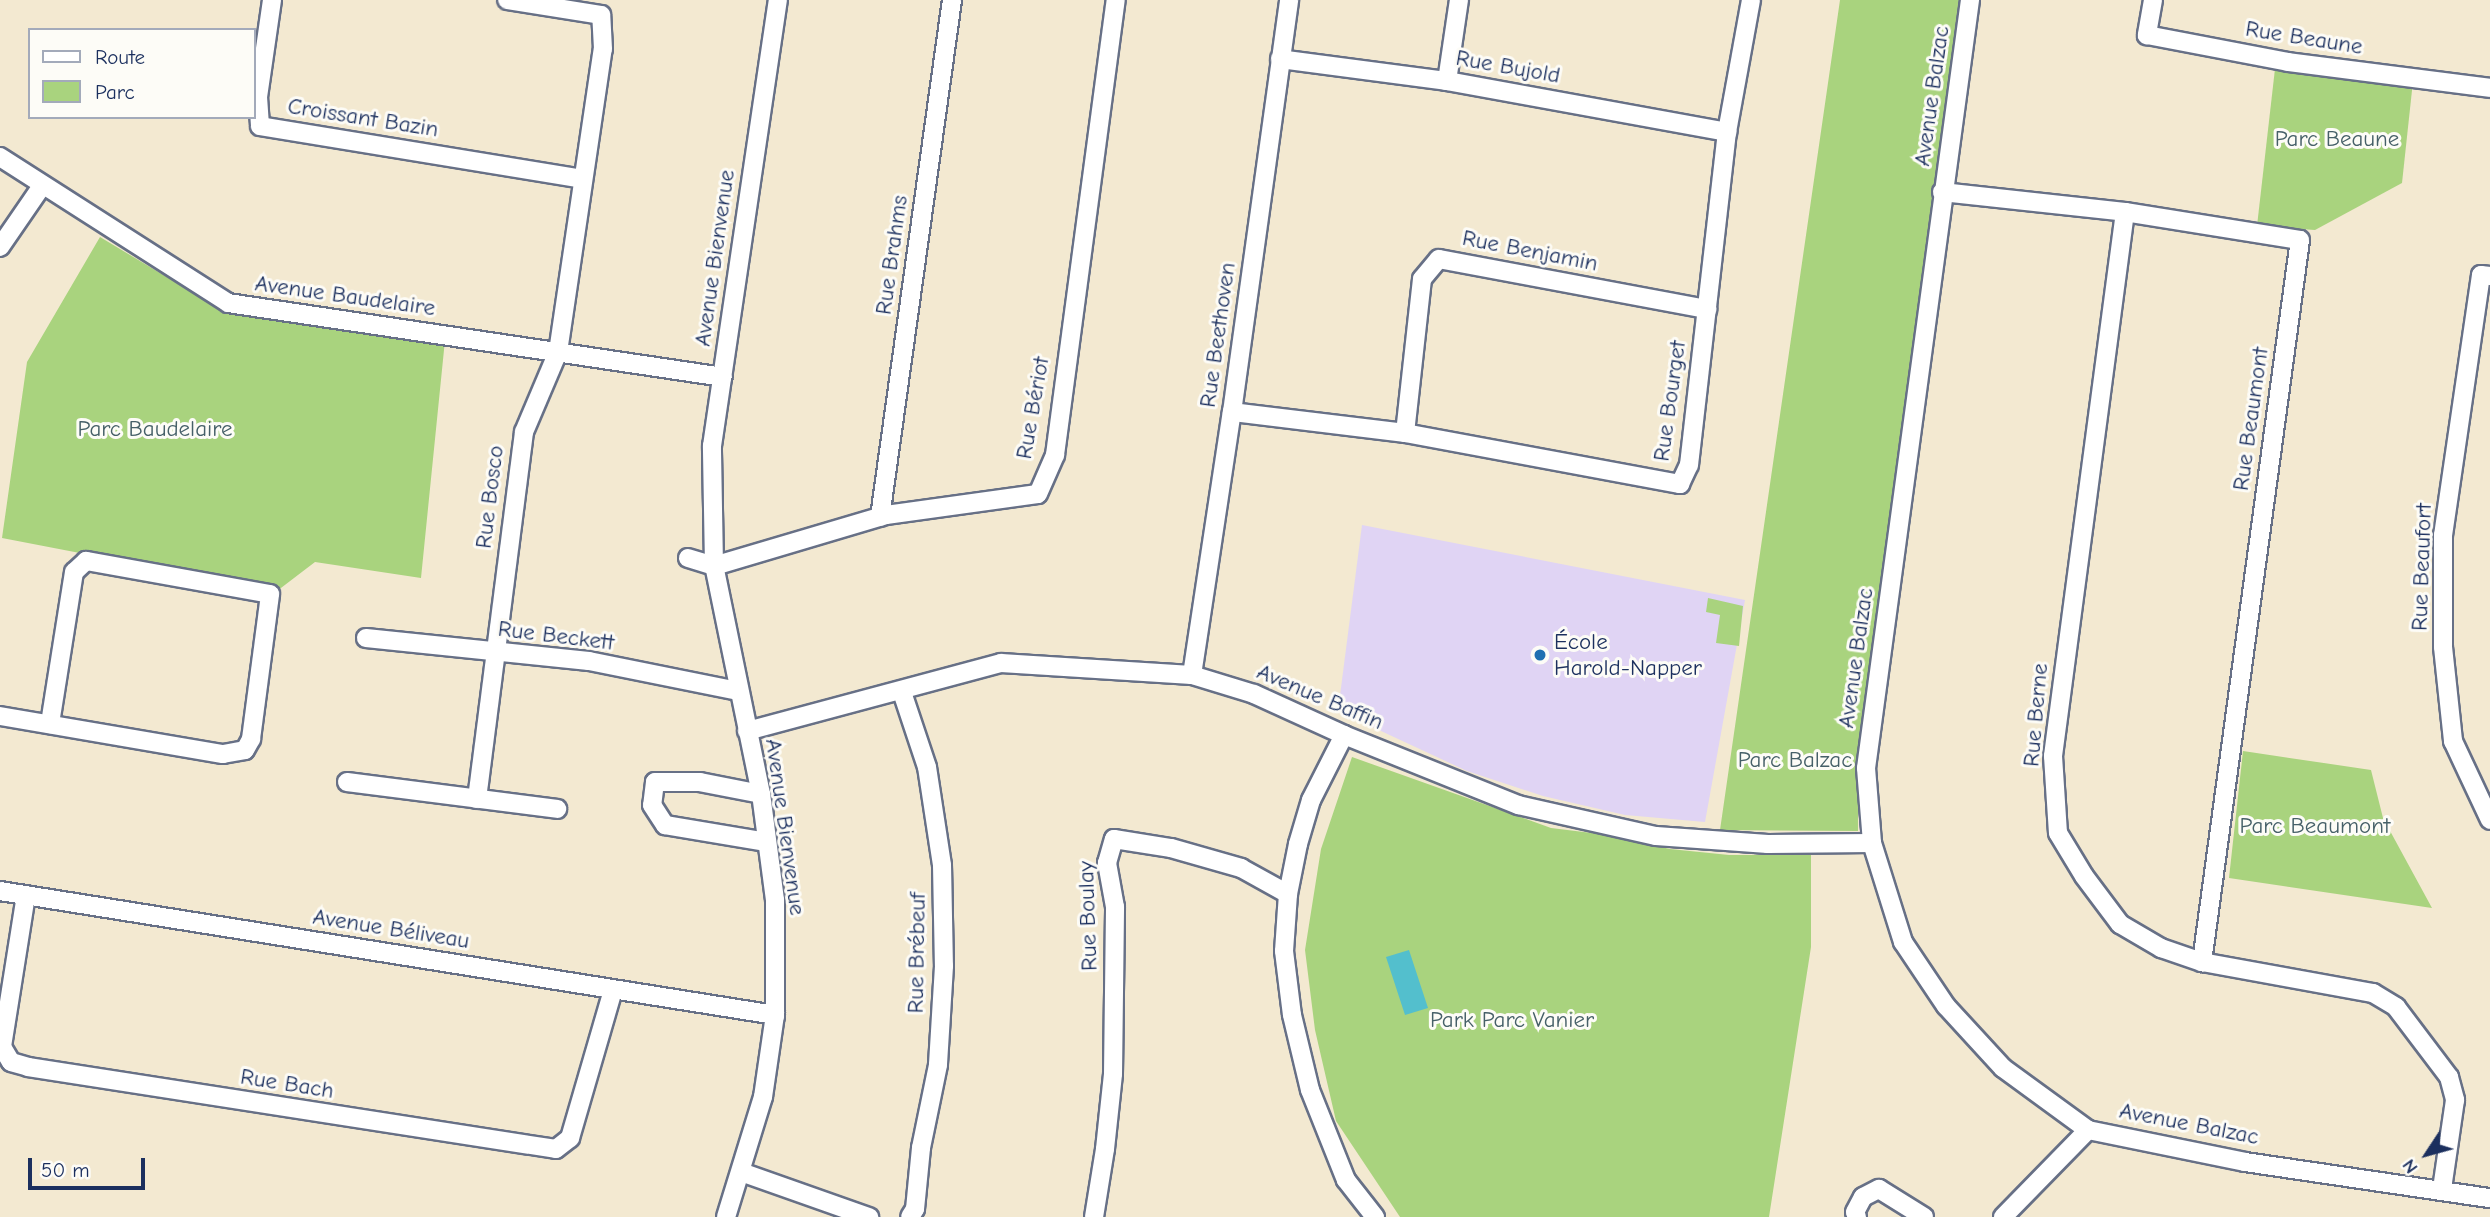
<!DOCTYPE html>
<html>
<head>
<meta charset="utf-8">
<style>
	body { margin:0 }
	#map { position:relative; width:2490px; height:1217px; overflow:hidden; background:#f3e9d1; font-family:"Comic Neue",sans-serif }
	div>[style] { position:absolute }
	.built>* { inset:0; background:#e0d4f4 }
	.green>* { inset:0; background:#a9d37e }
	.water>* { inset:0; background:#53bfcd }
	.roads { filter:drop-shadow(2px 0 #677086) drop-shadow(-2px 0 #677086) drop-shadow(0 2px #677086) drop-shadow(0 -2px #677086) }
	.minor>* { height:18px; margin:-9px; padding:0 9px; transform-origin:9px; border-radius:9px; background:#fff }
	.dots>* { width:19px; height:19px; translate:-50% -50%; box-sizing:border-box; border:4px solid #fdfcf7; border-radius:50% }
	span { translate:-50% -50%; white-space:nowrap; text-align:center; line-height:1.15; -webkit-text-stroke:6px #fdfcf7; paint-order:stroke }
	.street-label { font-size:23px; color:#1b2f5e }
	.park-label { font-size:23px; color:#466068 }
	.poi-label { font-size:23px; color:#1b2f5e }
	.left { translate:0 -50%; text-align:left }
	.legend { position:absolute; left:28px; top:28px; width:228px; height:91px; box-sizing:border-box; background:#fdfcf7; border:2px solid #a3aaba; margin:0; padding:9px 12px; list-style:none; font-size:21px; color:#1b2f5e }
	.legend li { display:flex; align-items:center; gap:14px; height:35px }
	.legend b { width:35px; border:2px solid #a3aaba }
	.north { position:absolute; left:2392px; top:1119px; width:70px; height:70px; -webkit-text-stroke:5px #fdfcf7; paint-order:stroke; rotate:234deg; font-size:19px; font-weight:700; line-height:28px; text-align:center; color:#1b2f5e }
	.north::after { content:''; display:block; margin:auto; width:24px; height:32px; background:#1b2f5e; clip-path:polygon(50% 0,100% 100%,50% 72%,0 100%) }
	.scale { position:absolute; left:28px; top:1158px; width:117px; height:32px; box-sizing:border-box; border:4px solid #1b2f5e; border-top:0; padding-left:9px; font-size:21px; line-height:24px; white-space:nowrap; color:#1b2f5e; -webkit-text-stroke:5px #fdfcf7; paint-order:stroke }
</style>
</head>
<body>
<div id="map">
	<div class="built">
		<div style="clip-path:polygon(1362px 525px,1745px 600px,1705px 822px,1625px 815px,1543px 796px,1467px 771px,1338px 711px)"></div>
	</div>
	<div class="green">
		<div style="clip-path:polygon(1840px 0,1963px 0,1858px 774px,1858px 831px,1720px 830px)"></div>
		<div style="clip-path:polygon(2276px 60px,2413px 81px,2402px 183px,2315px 230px,2257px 226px)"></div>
		<div style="clip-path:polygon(100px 237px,225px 312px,445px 340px,421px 578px,315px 562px,277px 591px,2px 538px,27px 362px)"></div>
		<div style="clip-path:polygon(1708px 598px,1743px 606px,1739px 646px,1716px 643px,1720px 615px,1706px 612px)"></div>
		<div style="clip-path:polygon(2243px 751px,2371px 770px,2383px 818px,2432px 908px,2229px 878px)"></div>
		<div style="clip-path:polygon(1352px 757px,1551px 828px,1608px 835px,1670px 849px,1729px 855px,1811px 855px,1811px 947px,1769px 1217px,1400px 1217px,1336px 1121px,1315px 1030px,1305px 950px,1321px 849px)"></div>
	</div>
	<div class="water">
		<div style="clip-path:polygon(1409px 950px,1428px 1008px,1405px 1015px,1386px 957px)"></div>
	</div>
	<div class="roads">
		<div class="minor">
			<div style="left:272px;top:0;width:98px;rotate:98.2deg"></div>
			<div style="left:258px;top:97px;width:29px;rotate:86deg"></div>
			<div style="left:260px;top:126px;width:327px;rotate:9.3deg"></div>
			<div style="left:1970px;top:0;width:775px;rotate:97.71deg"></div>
			<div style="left:1866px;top:768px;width:75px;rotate:85.4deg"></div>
			<div style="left:1872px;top:843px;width:104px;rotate:72.6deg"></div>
			<div style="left:1903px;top:942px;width:77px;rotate:56.1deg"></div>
			<div style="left:1946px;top:1006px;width:84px;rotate:47.4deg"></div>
			<div style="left:2003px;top:1068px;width:105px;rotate:36.1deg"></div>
			<div style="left:2088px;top:1130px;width:160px;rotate:11.5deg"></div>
			<div style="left:2245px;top:1162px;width:248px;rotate:8.4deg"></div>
			<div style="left:2153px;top:0;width:36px;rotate:100deg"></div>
			<div style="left:2147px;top:35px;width:144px;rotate:10.8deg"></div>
			<div style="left:2288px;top:62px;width:204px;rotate:7.3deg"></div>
			<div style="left:1280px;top:59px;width:168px;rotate:7.5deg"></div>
			<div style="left:1447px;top:81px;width:285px;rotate:10.3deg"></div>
			<div style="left:1447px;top:81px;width:82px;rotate:-81.6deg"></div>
			<div style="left:0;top:157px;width:271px;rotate:32.6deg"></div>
			<div style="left:228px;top:303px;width:500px;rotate:8.5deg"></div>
			<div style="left:1942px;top:192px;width:184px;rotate:6.2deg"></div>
			<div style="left:2125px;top:212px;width:177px;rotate:9.1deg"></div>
			<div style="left:2300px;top:240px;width:729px;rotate:97.73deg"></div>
			<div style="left:2125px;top:212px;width:549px;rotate:97.54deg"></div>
			<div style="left:2053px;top:756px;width:77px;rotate:86.3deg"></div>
			<div style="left:2058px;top:833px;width:50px;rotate:58.8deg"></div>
			<div style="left:2084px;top:876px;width:60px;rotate:53.1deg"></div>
			<div style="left:2120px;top:924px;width:48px;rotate:30.3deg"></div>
			<div style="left:2161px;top:948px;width:43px;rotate:18.9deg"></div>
			<div style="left:2202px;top:962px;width:174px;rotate:10.3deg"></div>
			<div style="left:2373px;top:993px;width:27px;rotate:31deg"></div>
			<div style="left:2396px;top:1007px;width:88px;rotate:52.9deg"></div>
			<div style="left:2449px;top:1077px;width:24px;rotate:75deg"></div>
			<div style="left:2455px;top:1100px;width:90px;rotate:98.3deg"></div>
			<div style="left:0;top:247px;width:74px;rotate:-55.5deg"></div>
			<div style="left:2490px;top:276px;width:9px;rotate:-174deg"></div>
			<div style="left:2481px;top:275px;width:263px;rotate:98.3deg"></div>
			<div style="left:2443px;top:535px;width:112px;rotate:90deg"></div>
			<div style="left:2443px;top:647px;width:95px;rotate:83.9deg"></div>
			<div style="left:2453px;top:741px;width:87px;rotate:64.9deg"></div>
			<div style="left:1232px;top:412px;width:174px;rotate:6.9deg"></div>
			<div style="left:1405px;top:433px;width:280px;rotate:10.5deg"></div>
			<div style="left:1680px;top:484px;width:21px;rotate:-65deg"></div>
			<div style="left:1689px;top:465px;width:335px;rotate:-83.5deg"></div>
			<div style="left:1727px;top:132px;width:134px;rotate:-79.7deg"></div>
			<div style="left:1405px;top:433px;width:155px;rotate:-83.7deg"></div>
			<div style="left:1422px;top:279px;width:26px;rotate:-50deg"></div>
			<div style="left:1439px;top:259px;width:273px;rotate:10.6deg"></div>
			<div style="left:880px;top:517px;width:522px;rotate:-82.07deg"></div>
			<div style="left:688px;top:558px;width:27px;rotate:17deg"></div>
			<div style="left:714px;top:566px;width:179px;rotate:-16.5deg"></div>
			<div style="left:886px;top:515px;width:153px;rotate:-7.9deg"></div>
			<div style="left:1038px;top:494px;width:43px;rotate:-66.4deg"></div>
			<div style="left:1055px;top:455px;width:459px;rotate:-82.4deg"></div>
			<div style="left:366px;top:638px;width:224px;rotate:5.9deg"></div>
			<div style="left:589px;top:661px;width:152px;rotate:11.4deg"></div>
			<div style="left:1192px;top:675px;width:266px;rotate:-81.4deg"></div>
			<div style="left:1232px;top:412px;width:416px;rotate:-82.1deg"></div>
			<div style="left:902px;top:692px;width:79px;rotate:71.6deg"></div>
			<div style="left:927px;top:767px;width:99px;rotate:81.3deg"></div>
			<div style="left:942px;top:865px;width:101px;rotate:88.9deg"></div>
			<div style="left:944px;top:966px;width:99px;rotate:93.5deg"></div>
			<div style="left:938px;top:1065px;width:85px;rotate:101.6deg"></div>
			<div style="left:921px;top:1148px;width:61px;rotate:95.6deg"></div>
			<div style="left:915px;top:1209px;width:9px;rotate:122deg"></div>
			<div style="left:0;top:716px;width:226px;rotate:9.7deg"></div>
			<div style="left:223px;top:754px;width:22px;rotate:-10deg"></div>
			<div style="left:245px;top:750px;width:13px;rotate:-61deg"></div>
			<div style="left:251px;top:739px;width:146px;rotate:-82.5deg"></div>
			<div style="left:270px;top:594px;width:187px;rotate:-169.8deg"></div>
			<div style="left:86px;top:561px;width:16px;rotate:137deg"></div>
			<div style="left:74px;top:572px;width:154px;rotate:99deg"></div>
			<div style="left:747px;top:731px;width:263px;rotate:-15deg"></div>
			<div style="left:1001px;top:663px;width:191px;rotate:3.6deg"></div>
			<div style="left:1192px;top:675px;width:65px;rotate:17deg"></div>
			<div style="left:1254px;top:694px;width:99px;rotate:24.5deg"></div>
			<div style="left:1344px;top:735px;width:188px;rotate:21.9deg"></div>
			<div style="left:1518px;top:805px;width:141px;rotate:12.7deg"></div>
			<div style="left:1656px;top:836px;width:112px;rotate:4.1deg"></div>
			<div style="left:1768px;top:844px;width:104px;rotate:-0.6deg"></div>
			<div style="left:1344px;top:735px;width:73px;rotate:116.9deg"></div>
			<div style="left:1311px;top:800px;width:46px;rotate:106.5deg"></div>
			<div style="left:1298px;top:844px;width:51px;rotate:101.3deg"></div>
			<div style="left:1288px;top:894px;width:57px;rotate:94deg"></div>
			<div style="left:1284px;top:951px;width:64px;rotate:82.9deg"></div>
			<div style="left:1292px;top:1015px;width:77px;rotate:76.5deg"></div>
			<div style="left:1310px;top:1090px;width:97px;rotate:68.2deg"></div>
			<div style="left:1346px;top:1180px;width:47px;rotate:51.9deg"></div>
			<div style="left:347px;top:782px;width:212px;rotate:7.3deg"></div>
			<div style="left:761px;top:794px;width:62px;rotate:-168.9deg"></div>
			<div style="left:700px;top:782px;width:45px;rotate:180deg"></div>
			<div style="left:655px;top:782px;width:23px;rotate:97deg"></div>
			<div style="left:652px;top:805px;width:24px;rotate:57deg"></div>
			<div style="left:665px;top:825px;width:103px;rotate:9.5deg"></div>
			<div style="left:477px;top:799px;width:370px;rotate:-82.7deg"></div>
			<div style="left:524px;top:432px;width:87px;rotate:-67deg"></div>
			<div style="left:558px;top:352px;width:306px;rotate:-81.6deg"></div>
			<div style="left:603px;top:49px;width:34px;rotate:-93deg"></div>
			<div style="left:601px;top:15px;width:95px;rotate:-170.9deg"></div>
			<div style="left:0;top:891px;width:785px;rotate:9.09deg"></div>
			<div style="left:26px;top:895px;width:154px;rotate:99deg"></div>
			<div style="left:2px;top:1047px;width:17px;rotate:59deg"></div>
			<div style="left:11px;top:1062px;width:18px;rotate:16deg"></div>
			<div style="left:28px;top:1067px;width:534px;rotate:8.83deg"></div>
			<div style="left:556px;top:1149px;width:18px;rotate:-38deg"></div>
			<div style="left:570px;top:1138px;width:154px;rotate:-73.8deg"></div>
			<div style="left:741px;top:1172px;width:136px;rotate:19.4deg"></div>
			<div style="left:726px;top:1217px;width:126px;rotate:-72.9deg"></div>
			<div style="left:763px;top:1097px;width:83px;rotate:-81.7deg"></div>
			<div style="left:775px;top:1015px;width:115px;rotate:-90deg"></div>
			<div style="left:775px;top:900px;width:107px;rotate:-97.5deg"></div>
			<div style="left:761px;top:794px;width:233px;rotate:-101.6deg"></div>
			<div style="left:714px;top:566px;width:120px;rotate:-91deg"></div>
			<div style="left:712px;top:446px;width:451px;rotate:-81.6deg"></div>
			<div style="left:1094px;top:1217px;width:69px;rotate:-80.8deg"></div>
			<div style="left:1105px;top:1149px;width:75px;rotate:-83.9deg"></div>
			<div style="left:1113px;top:1074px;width:167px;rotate:-89.3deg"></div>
			<div style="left:1115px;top:907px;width:45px;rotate:-100.3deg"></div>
			<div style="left:1107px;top:863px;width:25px;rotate:-74deg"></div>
			<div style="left:1114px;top:839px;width:58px;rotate:9deg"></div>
			<div style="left:1171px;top:848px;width:73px;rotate:15.9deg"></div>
			<div style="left:1241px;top:868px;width:54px;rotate:29deg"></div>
			<div style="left:1857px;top:1217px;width:5px;rotate:-112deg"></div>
			<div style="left:1855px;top:1212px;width:17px;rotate:-62deg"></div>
			<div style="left:1863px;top:1197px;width:18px;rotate:-27deg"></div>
			<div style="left:1879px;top:1189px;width:53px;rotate:31.9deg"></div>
			<div style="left:2003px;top:1217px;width:122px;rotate:-45.7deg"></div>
		</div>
	</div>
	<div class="dots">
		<div style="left:1540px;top:655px;background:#1f6fb2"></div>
	</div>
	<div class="street-label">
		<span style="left:2304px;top:38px;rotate:9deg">Rue Beaune</span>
		<span style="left:1508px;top:67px;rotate:10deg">Rue Bujold</span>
		<span style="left:1932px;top:96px;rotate:-82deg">Avenue Balzac</span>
		<span style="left:363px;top:118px;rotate:9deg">Croissant Bazin</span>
		<span style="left:1530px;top:251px;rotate:11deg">Rue Benjamin</span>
		<span style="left:892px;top:255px;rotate:-82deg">Rue Brahms</span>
		<span style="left:715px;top:258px;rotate:-82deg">Avenue Bienvenue</span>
		<span style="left:345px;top:296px;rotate:8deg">Avenue Baudelaire</span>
		<span style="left:1218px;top:335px;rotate:-82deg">Rue Beethoven</span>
		<span style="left:1670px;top:401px;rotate:-82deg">Rue Bourget</span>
		<span style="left:1033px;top:408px;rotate:-80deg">Rue Bériot</span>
		<span style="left:2251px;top:419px;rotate:-82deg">Rue Beaumont</span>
		<span style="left:490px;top:497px;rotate:-83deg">Rue Bosco</span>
		<span style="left:2422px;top:567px;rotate:-88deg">Rue Beaufort</span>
		<span style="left:556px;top:636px;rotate:7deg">Rue Beckett</span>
		<span style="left:1856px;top:658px;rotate:-82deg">Avenue Balzac</span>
		<span style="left:1320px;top:697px;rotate:23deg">Avenue Baffin</span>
		<span style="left:2036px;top:715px;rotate:-85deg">Rue Berne</span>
		<span style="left:785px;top:827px;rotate:82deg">Avenue Bienvenue</span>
		<span style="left:1088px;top:916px;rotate:-92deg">Rue Boulay</span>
		<span style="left:391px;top:929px;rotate:9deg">Avenue Béliveau</span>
		<span style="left:917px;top:953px;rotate:-89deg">Rue Brébeuf</span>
		<span style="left:287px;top:1084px;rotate:9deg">Rue Bach</span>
		<span style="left:2189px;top:1124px;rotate:11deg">Avenue Balzac</span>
	</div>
	<div class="park-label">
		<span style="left:2337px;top:139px">Parc Beaune</span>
		<span style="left:155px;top:429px">Parc Baudelaire</span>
		<span style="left:1795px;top:760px">Parc Balzac</span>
		<span style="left:2315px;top:826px">Parc Beaumont</span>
		<span style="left:1512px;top:1020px">Park Parc Vanier</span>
	</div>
	<div class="poi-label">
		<span class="left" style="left:1554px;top:655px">École<br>Harold-Napper</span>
	</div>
	<ul class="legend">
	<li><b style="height:9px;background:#fff"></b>Route</li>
	<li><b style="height:19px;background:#a9d37e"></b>Parc</li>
	</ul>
	<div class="north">N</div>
	<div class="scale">50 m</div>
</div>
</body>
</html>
